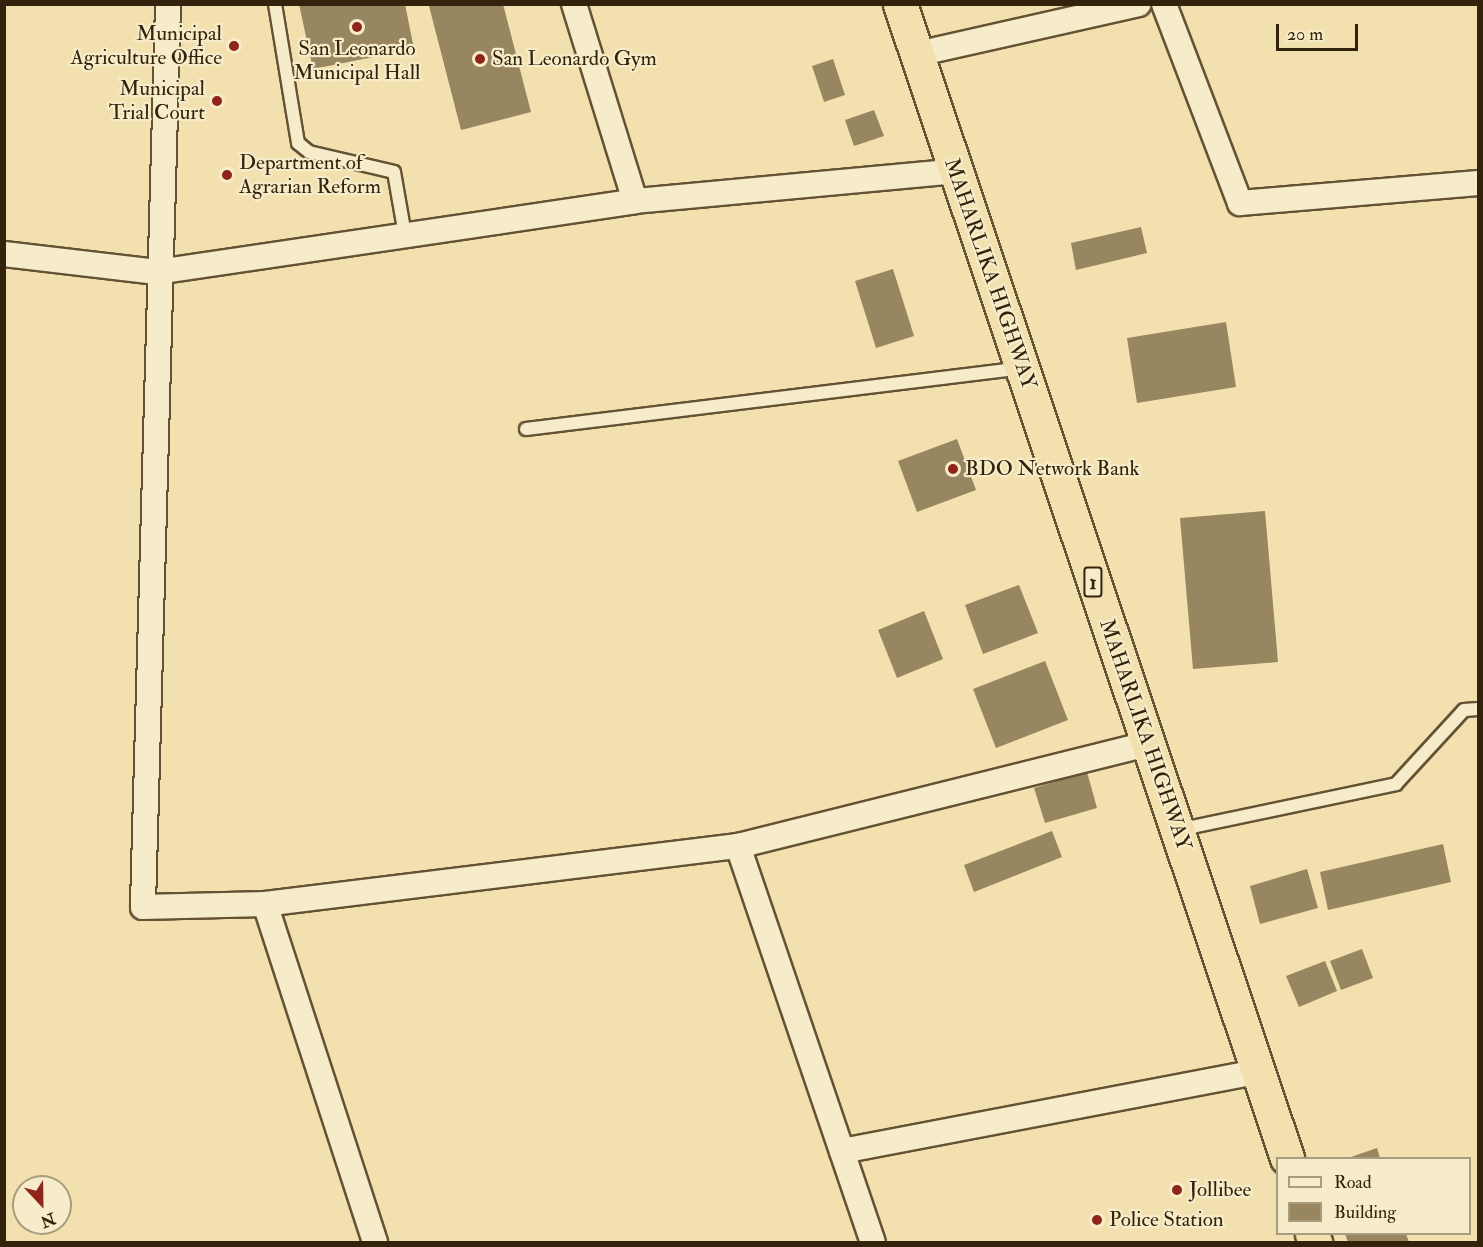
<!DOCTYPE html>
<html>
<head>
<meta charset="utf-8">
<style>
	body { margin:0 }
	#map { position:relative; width:1483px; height:1247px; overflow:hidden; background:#f2e1ae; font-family:"IM FELL Double Pica",serif }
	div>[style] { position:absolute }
	.building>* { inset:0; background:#978660 }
	.roads { filter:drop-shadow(2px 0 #645234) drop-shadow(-2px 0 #645234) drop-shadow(0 2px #645234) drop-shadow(0 -2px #645234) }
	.service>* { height:12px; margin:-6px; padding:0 6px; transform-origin:6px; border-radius:6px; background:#f7ecca }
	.minor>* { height:24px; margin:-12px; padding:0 12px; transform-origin:12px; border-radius:12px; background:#f7ecca }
	.trunk>* { height:33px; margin:-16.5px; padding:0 16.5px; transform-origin:16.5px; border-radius:16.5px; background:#f2e1ae }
	.dots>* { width:16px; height:16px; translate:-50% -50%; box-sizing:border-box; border:3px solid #f7ecca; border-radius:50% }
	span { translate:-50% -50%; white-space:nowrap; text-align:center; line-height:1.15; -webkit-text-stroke:4.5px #f7ecca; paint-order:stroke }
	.shield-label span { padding:2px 4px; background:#f7ecca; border:2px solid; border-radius:4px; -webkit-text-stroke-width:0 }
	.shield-label { font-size:20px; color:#34230c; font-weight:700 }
	.poi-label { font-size:21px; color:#34230c }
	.right { translate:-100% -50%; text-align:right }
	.left { translate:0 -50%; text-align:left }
	.street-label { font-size:21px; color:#34230c }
	.frame { position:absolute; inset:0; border:6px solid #34230c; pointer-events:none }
	.legend { position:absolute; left:1276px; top:1157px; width:195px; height:78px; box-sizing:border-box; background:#f7ecca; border:2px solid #a99c7e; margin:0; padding:8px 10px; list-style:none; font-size:18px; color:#34230c }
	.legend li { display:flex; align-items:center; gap:12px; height:30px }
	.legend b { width:30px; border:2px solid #a99c7e }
	.north { position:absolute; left:12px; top:1175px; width:60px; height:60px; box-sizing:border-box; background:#f7ecca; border:2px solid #a99c7e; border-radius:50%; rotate:158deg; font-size:16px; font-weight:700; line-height:24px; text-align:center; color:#34230c }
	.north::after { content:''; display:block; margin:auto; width:21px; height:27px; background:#8f2418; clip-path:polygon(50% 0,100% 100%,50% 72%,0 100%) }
	.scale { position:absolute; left:1276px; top:24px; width:82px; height:27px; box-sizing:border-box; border:3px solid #34230c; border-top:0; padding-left:8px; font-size:18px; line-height:21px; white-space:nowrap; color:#34230c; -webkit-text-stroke:4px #f7ecca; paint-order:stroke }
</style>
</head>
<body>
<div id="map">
	<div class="building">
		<div style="clip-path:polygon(299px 4px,405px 4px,414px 49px,313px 69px)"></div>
		<div style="clip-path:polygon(433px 4px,503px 4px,531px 112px,461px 130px,429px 6px)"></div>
		<div style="clip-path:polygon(833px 59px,845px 95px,824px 102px,812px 66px)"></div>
		<div style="clip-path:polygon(874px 110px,884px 136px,854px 146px,845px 120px)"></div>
		<div style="clip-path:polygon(1141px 227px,1147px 253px,1076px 270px,1071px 243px)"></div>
		<div style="clip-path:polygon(893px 269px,914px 336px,876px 348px,855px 281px)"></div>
		<div style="clip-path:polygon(1226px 322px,1236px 387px,1137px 403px,1127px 338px)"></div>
		<div style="clip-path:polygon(957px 439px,976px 490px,917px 512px,898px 461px)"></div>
		<div style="clip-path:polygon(1265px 511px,1278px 662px,1193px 669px,1180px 518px)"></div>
		<div style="clip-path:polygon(1019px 585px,1038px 633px,983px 654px,965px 605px)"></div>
		<div style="clip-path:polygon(924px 611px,943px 659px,897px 678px,878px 630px)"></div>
		<div style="clip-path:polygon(1045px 661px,1068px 720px,996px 748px,973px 689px)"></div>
		<div style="clip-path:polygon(1087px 772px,1097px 808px,1045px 823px,1034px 788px)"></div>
		<div style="clip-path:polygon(1052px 831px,1062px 857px,974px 892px,964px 865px)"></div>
		<div style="clip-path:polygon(1443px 844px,1451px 882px,1328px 910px,1320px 872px)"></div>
		<div style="clip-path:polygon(1307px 869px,1318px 908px,1260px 924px,1250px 886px)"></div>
		<div style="clip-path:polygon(1362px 949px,1373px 978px,1341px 990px,1330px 961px)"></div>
		<div style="clip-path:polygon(1325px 961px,1337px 991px,1299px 1007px,1286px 976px)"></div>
		<div style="clip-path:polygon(1377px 1148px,1380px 1158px,1348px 1158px)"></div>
		<div style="clip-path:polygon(1345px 1234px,1406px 1234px,1409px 1242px,1348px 1242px)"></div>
	</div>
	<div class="roads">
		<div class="service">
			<div style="left:275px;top:4px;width:141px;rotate:80.6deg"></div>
			<div style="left:298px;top:143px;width:14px;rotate:39deg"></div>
			<div style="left:309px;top:152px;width:87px;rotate:13.2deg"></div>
			<div style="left:394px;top:172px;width:64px;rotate:80.1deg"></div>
			<div style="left:526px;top:429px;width:499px;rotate:-7deg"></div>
			<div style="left:1178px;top:830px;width:223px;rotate:-11.9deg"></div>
			<div style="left:1396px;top:784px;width:100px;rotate:-47.4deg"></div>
			<div style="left:1464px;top:710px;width:14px;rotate:-4deg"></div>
		</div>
		<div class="minor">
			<div style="left:168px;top:4px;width:903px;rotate:91.59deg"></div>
			<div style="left:143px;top:907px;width:122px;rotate:-1.4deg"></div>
			<div style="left:574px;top:4px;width:206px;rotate:72.8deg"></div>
			<div style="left:1164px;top:4px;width:213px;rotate:69.1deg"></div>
			<div style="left:1240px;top:203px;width:239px;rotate:-4.8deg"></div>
			<div style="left:917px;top:54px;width:227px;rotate:-12.7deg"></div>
			<div style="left:4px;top:254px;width:154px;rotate:6.7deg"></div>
			<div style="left:157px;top:272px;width:483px;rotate:-8.4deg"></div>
			<div style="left:635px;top:201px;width:322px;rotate:-5.3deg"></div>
			<div style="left:738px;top:846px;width:418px;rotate:71.2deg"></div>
			<div style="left:842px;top:1151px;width:423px;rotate:-10.8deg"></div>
			<div style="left:375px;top:1242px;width:355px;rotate:-108deg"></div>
			<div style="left:265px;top:904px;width:477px;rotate:-7deg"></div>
			<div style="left:738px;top:846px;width:422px;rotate:-14deg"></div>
		</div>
		<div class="trunk">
			<div style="left:900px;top:4px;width:1217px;rotate:71.46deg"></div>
			<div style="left:1312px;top:1234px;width:9px;rotate:69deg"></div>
		</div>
	</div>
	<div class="dots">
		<div style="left:357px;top:27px;background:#8f2418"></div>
		<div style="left:234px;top:46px;background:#8f2418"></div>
		<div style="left:480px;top:59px;background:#8f2418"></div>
		<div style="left:217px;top:101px;background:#8f2418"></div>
		<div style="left:227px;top:175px;background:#8f2418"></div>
		<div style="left:953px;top:469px;background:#8f2418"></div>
		<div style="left:1177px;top:1190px;background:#8f2418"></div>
		<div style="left:1097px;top:1220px;background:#8f2418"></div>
	</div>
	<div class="shield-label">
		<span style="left:1093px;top:582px">1</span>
	</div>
	<div class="poi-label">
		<span class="right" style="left:222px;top:46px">Municipal<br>Agriculture Office</span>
		<span style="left:357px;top:61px">San Leonardo<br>Municipal Hall</span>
		<span class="left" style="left:492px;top:59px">San Leonardo Gym</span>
		<span class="right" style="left:205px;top:101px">Municipal<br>Trial Court</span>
		<span class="left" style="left:239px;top:175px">Department of<br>Agrarian Reform</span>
		<span class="left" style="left:965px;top:469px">BDO Network Bank</span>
		<span class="left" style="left:1189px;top:1190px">Jollibee</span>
		<span class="left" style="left:1109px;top:1220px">Police Station</span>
	</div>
	<div class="street-label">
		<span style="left:990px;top:274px;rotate:71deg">MAHARLIKA HIGHWAY</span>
		<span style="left:1145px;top:735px;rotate:71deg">MAHARLIKA HIGHWAY</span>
	</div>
	<div class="frame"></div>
	<ul class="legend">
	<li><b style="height:8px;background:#f7ecca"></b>Road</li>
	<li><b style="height:16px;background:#978660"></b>Building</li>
	</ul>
	<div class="north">N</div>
	<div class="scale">20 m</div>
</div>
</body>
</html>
